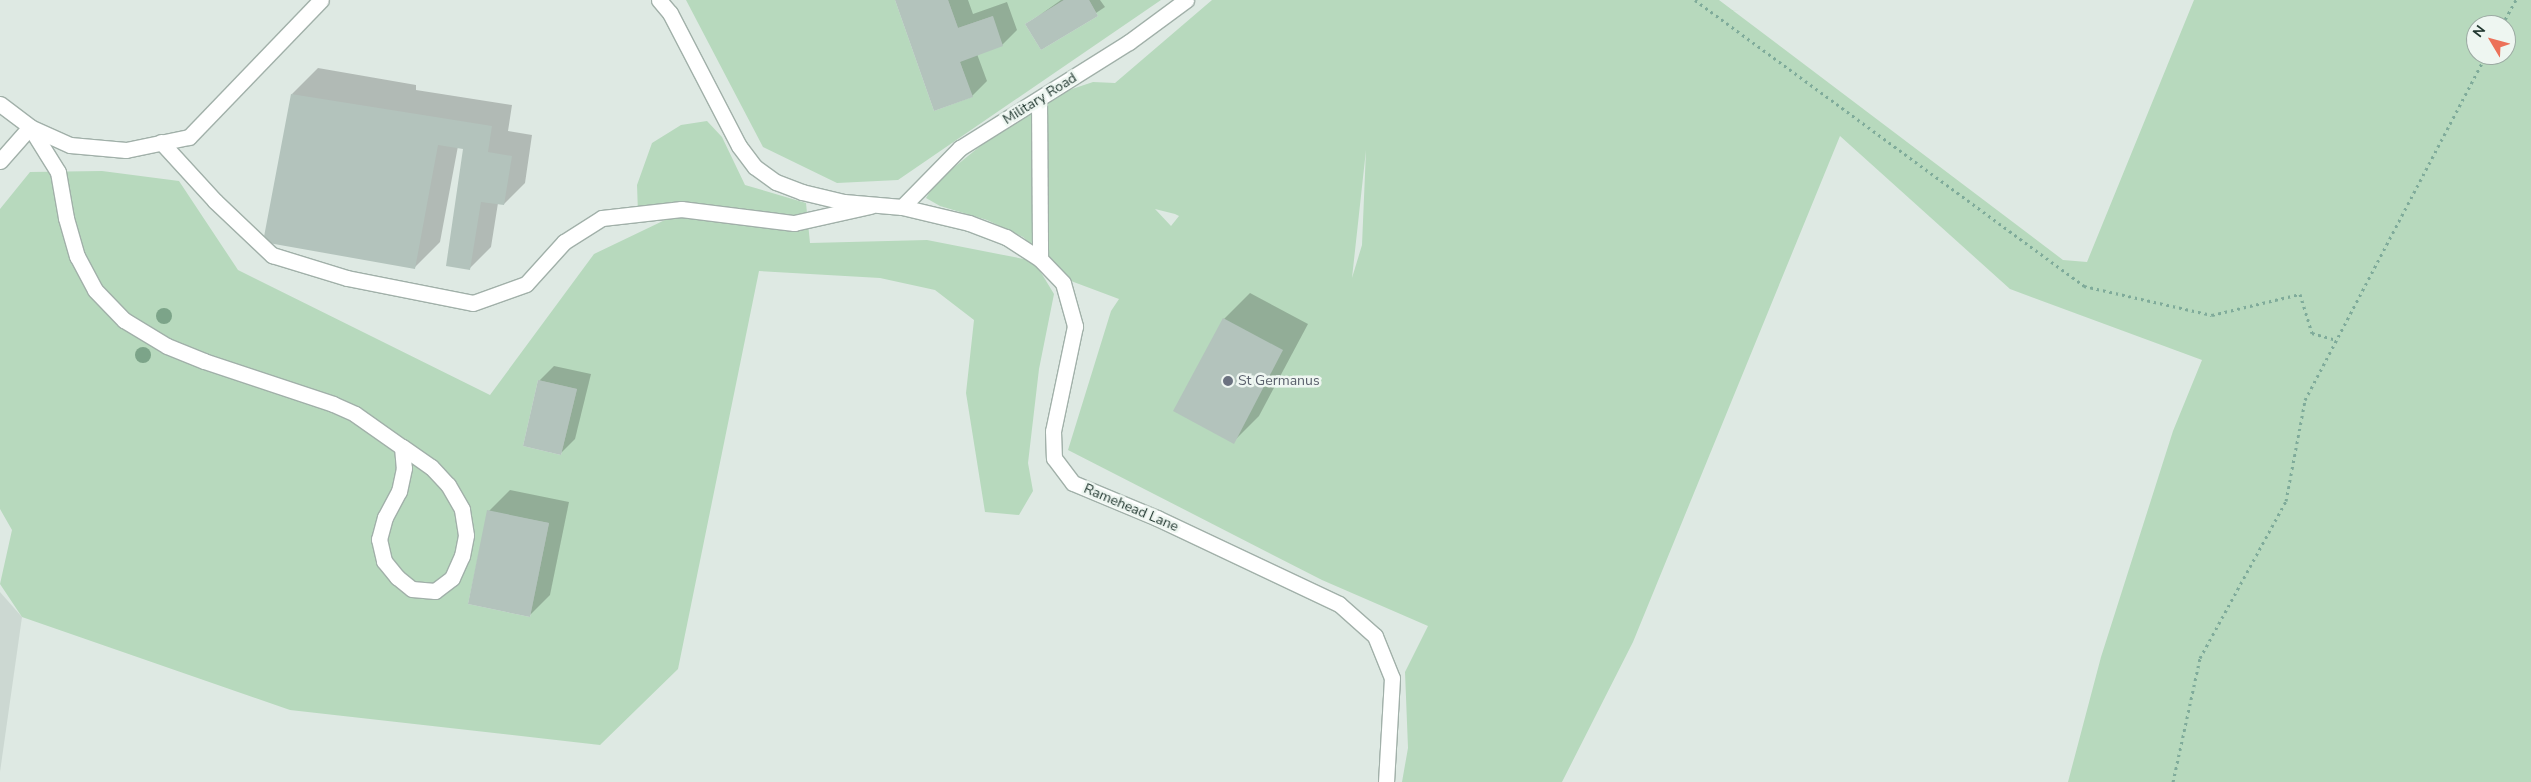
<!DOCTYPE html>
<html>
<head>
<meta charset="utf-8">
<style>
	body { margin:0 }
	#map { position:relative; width:2531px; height:782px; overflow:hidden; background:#dee9e3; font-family:"Nunito Sans",sans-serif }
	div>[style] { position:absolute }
	.built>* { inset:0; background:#ccd8d2 }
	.green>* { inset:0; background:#b7d9bd }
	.shadow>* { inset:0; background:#0003 }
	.building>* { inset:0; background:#b3c3bc }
	.path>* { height:3px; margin-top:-1.5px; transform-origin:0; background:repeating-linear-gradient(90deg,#7fab9a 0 2.5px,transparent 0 6.5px) }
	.roads { filter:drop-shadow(1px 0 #a1b0a9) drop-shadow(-1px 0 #a1b0a9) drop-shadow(0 1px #a1b0a9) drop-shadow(0 -1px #a1b0a9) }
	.service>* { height:15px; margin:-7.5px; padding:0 7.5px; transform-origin:7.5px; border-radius:7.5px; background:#fff }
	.minor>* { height:15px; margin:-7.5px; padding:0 7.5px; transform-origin:7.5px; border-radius:7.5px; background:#fff }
	.trees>* { width:16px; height:16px; margin:-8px; border-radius:50%; background:#7ca489 }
	.dots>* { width:14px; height:14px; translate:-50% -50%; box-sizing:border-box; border:2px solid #eef6f1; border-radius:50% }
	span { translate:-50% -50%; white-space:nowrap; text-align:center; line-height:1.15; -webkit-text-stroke:5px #eef6f1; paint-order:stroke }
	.street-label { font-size:14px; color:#20372f }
	.worship-label { font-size:14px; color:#5b616d }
	.left { translate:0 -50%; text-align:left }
	.north { position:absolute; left:2466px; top:15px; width:50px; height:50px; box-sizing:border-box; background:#eef6f1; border:1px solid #9caaa3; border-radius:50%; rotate:307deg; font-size:14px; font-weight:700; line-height:20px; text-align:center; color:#20372f }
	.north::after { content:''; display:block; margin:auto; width:18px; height:22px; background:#ec7159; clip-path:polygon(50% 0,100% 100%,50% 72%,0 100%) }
</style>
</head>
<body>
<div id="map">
	<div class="built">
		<div style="clip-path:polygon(0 592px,22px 617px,0 772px)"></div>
	</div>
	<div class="green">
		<div style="clip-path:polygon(686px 0,895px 0,934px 111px,972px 97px,960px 62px,993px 16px,958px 28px,948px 0,1064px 0,1025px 24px,1041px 50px,1098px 16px,1089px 0,1161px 0,898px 180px,837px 183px,763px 147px)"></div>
		<div style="clip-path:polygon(evenodd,1212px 0,1719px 0,2063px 260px,2087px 262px,2194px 0,2531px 0,2531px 782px,2068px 782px,2101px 657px,2173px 431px,2202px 360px,2010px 289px,1840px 136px,1633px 642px,1562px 782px,1402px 782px,1408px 748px,1405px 672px,1428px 626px,1322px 580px,1068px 450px,1111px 311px,1119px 299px,1071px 281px,1023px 237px,987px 220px,940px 206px,926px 198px,936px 182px,1000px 130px,1063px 92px,1093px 82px,1115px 83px,1212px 0,2476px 25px,2506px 25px,2506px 55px,2476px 55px,2476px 25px,1212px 0,1366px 150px,1362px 245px,1352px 278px,1366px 150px,1212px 0,1155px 209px,1175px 214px,1179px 216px,1171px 226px,1155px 209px)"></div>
		<div style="clip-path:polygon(evenodd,707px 121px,722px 137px,745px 185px,806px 203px,810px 243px,927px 240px,1034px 261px,1054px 294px,1039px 369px,1028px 463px,1033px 491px,1019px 515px,985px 512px,966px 393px,974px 320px,935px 290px,880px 278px,759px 271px,678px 669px,600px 745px,290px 710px,22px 617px,0 584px,12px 530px,0 509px,0 209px,30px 172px,102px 171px,179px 181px,238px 270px,490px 395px,594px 254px,667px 219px,638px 213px,637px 185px,652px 143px,681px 125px,707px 121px,538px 380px,577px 389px,561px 455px,523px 446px,538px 380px,707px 121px,488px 511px,549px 523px,530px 617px,468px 604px,488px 511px)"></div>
	</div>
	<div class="shadow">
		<div style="clip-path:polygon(896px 0,968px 0,973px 14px,1007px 2px,1017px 30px,1002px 45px,977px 54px,987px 81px,972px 96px)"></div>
		<div style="clip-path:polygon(1061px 0,1100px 0,1105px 7px,1042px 49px,1027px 24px)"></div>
		<div style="clip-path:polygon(318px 68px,416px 85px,416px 90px,512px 105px,508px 131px,532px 135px,525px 183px,504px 204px,498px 203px,491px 247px,470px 268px,465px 148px,458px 146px,440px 242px,414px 268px,292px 94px)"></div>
		<div style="clip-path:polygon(1250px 293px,1308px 324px,1259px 416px,1233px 442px,1224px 319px)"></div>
		<div style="clip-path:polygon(554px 366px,591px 374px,575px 439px,561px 453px,539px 381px)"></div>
		<div style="clip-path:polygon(510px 490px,569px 502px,550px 595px,529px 616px,489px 511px)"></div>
	</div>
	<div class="building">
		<div style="clip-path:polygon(895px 0,948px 0,958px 28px,993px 16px,1003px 46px,960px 62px,973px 97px,934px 111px)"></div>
		<div style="clip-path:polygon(1064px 0,1089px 0,1098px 16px,1041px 50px,1025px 24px)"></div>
		<div style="clip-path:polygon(291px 94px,492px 126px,488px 152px,512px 156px,504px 205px,481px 202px,470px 270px,446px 266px,463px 149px,438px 145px,415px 269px,263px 242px)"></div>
		<div style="clip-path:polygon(1223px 318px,1283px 350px,1234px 444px,1173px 411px)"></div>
		<div style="clip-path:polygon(538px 380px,577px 389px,561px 455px,523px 446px)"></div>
		<div style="clip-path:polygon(487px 510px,549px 523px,530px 617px,468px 604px)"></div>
	</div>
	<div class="path">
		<div style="left:1695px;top:0;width:483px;rotate:36.3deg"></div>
		<div style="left:2084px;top:286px;width:131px;rotate:12.8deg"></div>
		<div style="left:2212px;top:315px;width:90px;rotate:-13.4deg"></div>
		<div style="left:2300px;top:294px;width:41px;rotate:72.9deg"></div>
		<div style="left:2312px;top:333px;width:25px;rotate:16deg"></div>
		<div style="left:2502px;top:25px;width:29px;rotate:-61deg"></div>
		<div style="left:2173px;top:782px;width:127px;rotate:-77.7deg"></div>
		<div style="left:2200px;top:658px;width:179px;rotate:-61.3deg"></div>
		<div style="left:2286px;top:501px;width:103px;rotate:-79.3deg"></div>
		<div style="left:2305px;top:400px;width:390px;rotate:-62.3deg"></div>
	</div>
	<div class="roads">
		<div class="service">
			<div style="left:30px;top:127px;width:53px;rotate:58.1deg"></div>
			<div style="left:58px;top:172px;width:47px;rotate:80.1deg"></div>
			<div style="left:66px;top:218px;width:40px;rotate:74deg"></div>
			<div style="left:77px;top:256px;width:38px;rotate:62deg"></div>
			<div style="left:95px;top:290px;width:42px;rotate:46deg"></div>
			<div style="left:124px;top:320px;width:50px;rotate:31.2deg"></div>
			<div style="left:167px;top:346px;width:40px;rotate:22deg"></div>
			<div style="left:204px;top:361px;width:136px;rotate:18.4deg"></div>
			<div style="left:333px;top:404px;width:24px;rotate:24deg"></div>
			<div style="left:355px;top:414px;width:57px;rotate:35.1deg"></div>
			<div style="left:402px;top:447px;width:21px;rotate:85deg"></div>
			<div style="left:404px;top:468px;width:24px;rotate:102deg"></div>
			<div style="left:399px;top:491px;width:30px;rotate:118deg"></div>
			<div style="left:385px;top:517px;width:23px;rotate:105deg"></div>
			<div style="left:379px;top:539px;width:23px;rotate:77deg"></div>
			<div style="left:384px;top:561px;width:21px;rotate:51deg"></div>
			<div style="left:397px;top:577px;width:19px;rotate:39deg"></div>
			<div style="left:412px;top:589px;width:23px;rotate:5deg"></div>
			<div style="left:435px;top:591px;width:21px;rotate:-37deg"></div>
			<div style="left:452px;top:578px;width:24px;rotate:-66deg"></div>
			<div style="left:462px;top:556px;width:21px;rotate:-79deg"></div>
			<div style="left:466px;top:535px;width:26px;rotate:-99deg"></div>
			<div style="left:462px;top:509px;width:28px;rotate:-120deg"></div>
			<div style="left:448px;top:485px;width:25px;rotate:-133deg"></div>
			<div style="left:431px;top:467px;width:35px;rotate:-145deg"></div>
			<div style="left:161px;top:142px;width:80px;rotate:47.5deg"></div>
			<div style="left:215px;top:201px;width:79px;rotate:43.5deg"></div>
			<div style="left:272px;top:255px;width:78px;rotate:17deg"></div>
			<div style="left:347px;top:278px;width:128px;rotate:11.2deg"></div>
			<div style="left:473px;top:303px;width:56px;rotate:-19.7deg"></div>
			<div style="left:526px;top:284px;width:57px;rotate:-47.9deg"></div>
			<div style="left:564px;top:242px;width:45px;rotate:-32.3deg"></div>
			<div style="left:602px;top:218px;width:80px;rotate:-6.5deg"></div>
			<div style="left:681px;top:209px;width:114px;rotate:7.1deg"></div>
			<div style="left:794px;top:223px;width:78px;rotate:-12.6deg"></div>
		</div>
		<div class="minor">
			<div style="left:659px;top:0;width:17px;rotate:50deg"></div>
			<div style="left:670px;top:13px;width:150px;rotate:62.6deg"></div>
			<div style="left:739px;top:146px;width:26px;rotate:53deg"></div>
			<div style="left:755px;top:167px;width:26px;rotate:36deg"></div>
			<div style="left:776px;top:182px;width:28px;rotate:21deg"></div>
			<div style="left:802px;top:192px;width:43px;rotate:13.4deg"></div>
			<div style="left:844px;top:202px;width:58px;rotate:4.9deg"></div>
			<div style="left:902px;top:207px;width:69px;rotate:13.4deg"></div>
			<div style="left:969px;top:223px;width:40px;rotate:21deg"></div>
			<div style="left:1006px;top:237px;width:40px;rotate:32.9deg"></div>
			<div style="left:1040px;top:259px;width:33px;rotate:46deg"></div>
			<div style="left:1063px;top:283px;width:45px;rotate:74.4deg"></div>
			<div style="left:1075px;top:326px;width:107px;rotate:101.8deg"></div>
			<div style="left:1053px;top:431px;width:27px;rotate:88deg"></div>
			<div style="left:1054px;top:458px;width:31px;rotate:53deg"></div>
			<div style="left:1073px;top:483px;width:91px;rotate:22.6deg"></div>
			<div style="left:1157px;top:518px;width:201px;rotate:25.3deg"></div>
			<div style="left:1339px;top:604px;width:48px;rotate:41.6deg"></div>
			<div style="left:1375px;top:636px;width:45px;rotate:68deg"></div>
			<div style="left:1392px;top:678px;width:104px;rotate:93.3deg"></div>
			<div style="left:1039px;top:100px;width:159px;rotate:89.6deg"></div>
			<div style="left:0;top:104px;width:38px;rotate:37deg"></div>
			<div style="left:30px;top:127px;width:44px;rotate:24.2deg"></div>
			<div style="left:70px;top:145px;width:56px;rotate:5.1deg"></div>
			<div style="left:126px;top:150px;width:64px;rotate:-11.7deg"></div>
			<div style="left:189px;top:137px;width:190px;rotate:-46.1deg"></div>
			<div style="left:0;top:161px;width:45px;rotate:-48.6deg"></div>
			<div style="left:902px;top:207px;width:83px;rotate:-45.5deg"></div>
			<div style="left:960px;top:148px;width:199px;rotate:-32.1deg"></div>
			<div style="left:1129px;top:42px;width:71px;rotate:-36.4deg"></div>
		</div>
	</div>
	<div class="trees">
		<div style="left:164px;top:316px"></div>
		<div style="left:143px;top:355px"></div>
	</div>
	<div class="dots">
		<div style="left:1228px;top:381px;background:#6b7280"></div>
	</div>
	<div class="street-label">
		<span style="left:1040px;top:99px;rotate:-32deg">Military Road</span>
		<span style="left:1131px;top:508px;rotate:23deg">Ramehead Lane</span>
	</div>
	<div class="worship-label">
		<span class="left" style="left:1238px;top:381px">St Germanus</span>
	</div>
	<div class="north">N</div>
</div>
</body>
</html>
